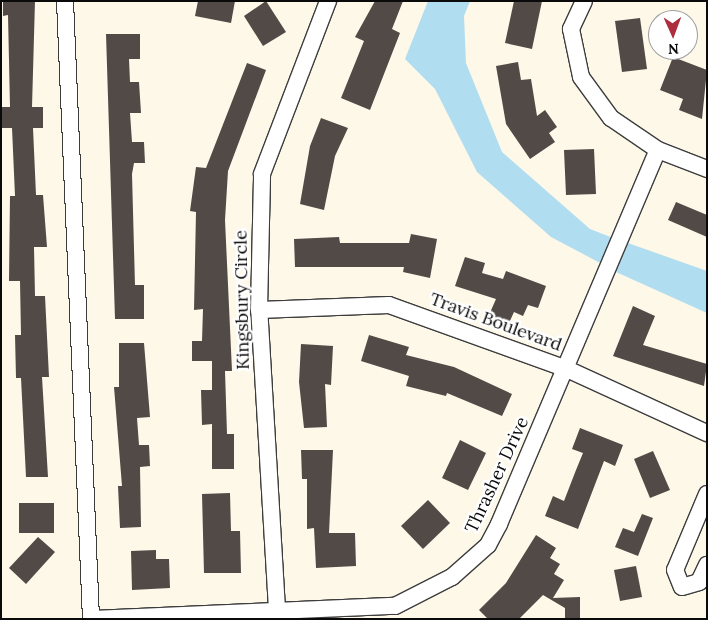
<!DOCTYPE html>
<html>
<head>
<meta charset="utf-8">
<style>
	body { margin:0 }
	#map { position:relative; width:708px; height:620px; overflow:hidden; background:#fdf8e8; font-family:Lora,serif }
	div>[style] { position:absolute }
	.water>* { inset:0; background:#b1ddf0 }
	.building>* { inset:0; background:#514a47 }
	.roads { filter:drop-shadow(1px 0 #3d3d3d) drop-shadow(-1px 0 #3d3d3d) drop-shadow(0 1px #3d3d3d) drop-shadow(0 -1px #3d3d3d) }
	.minor>* { height:16px; margin:-8px; padding:0 8px; transform-origin:8px; border-radius:8px; background:#fff }
	span { translate:-50% -50%; white-space:nowrap; text-align:center; line-height:1.15; -webkit-text-stroke:5px #fff; paint-order:stroke }
	.street-label { font-size:18px; color:#0a0a0a }
	.frame { position:absolute; inset:0; border:2px solid #0a0a0a; pointer-events:none }
	.north { position:absolute; left:648px; top:10px; width:50px; height:50px; box-sizing:border-box; background:#fff; border:1px solid #9d9d9d; border-radius:50%; rotate:178deg; font-size:14px; font-weight:700; line-height:20px; text-align:center; color:#0a0a0a }
	.north::after { content:''; display:block; margin:auto; width:18px; height:22px; background:#ad2e3e; clip-path:polygon(50% 0,100% 100%,50% 72%,0 100%) }
</style>
</head>
<body>
<div id="map">
	<div class="water">
		<div style="clip-path:polygon(428px 1px,470px 1px,464px 16px,466px 63px,502px 152px,590px 229px,613px 238px,602px 264px,551px 237px,477px 172px,435px 89px,405px 59px)"></div>
		<div style="clip-path:polygon(628px 243px,707px 271px,707px 313px,616px 272px)"></div>
	</div>
	<div class="building">
		<div style="clip-path:polygon(3px 1px,35px 1px,32px 107px,43px 107px,43px 128px,33px 128px,36px 195px,43px 195px,47px 247px,34px 247px,35px 296px,45px 296px,49px 377px,42px 377px,48px 477px,26px 477px,21px 378px,16px 378px,15px 335px,21px 335px,20px 281px,9px 281px,10px 196px,15px 196px,12px 128px,1px 128px,1px 107px,10px 107px,8px 15px,3px 16px)"></div>
		<div style="clip-path:polygon(198px 1px,235px 1px,231px 23px,195px 16px)"></div>
		<div style="clip-path:polygon(266px 1px,286px 32px,263px 46px,244px 16px)"></div>
		<div style="clip-path:polygon(375px 1px,403px 1px,392px 29px,400px 33px,370px 110px,341px 98px,364px 41px,355px 37px)"></div>
		<div style="clip-path:polygon(514px 1px,542px 1px,532px 49px,505px 43px)"></div>
		<div style="clip-path:polygon(640px 18px,647px 69px,622px 72px,615px 21px)"></div>
		<div style="clip-path:polygon(106px 34px,140px 34px,140px 59px,129px 59px,130px 82px,139px 82px,141px 113px,130px 113px,132px 142px,144px 142px,145px 163px,134px 163px,132px 174px,135px 285px,144px 285px,144px 319px,115px 319px)"></div>
		<div style="clip-path:polygon(673px 57px,707px 70px,702px 119px,679px 110px,683px 99px,660px 90px)"></div>
		<div style="clip-path:polygon(518px 62px,521px 80px,531px 79px,537px 116px,545px 110px,557px 127px,549px 133px,555px 142px,530px 159px,506px 124px,496px 66px)"></div>
		<div style="clip-path:polygon(247px 63px,266px 70px,228px 171px,225px 220px,232px 371px,225px 371px,227px 434px,234px 434px,234px 469px,212px 469px,212px 424px,202px 425px,201px 390px,212px 390px,212px 361px,192px 361px,192px 341px,202px 341px,203px 309px,194px 310px,196px 212px,190px 211px,196px 167px,206px 168px)"></div>
		<div style="clip-path:polygon(321px 118px,348px 128px,335px 156px,324px 210px,300px 204px,310px 146px)"></div>
		<div style="clip-path:polygon(594px 149px,596px 194px,566px 195px,564px 150px)"></div>
		<div style="clip-path:polygon(676px 202px,707px 215px,707px 237px,668px 220px)"></div>
		<div style="clip-path:polygon(411px 234px,437px 239px,430px 278px,403px 272px,404px 267px,295px 267px,294px 239px,339px 237px,340px 243px,409px 243px)"></div>
		<div style="clip-path:polygon(465px 257px,485px 263px,482px 273px,503px 279px,506px 271px,546px 286px,538px 308px,528px 305px,523px 316px,514px 312px,509px 323px,489px 315px,496px 299px,455px 286px)"></div>
		<div style="clip-path:polygon(633px 306px,655px 316px,643px 345px,707px 364px,704px 386px,613px 356px)"></div>
		<div style="clip-path:polygon(369px 335px,409px 347px,406px 355px,454px 367px,512px 394px,502px 416px,447px 393px,446px 396px,406px 386px,409px 376px,361px 361px)"></div>
		<div style="clip-path:polygon(119px 343px,144px 343px,150px 417px,137px 418px,139px 445px,149px 445px,150px 466px,140px 467px,141px 527px,120px 528px,118px 486px,122px 486px,114px 387px,119px 387px)"></div>
		<div style="clip-path:polygon(301px 344px,333px 346px,331px 385px,325px 384px,327px 427px,304px 428px,299px 382px)"></div>
		<div style="clip-path:polygon(580px 428px,623px 445px,615px 466px,604px 461px,578px 529px,545px 516px,553px 496px,564px 501px,576px 470px,583px 453px,572px 449px)"></div>
		<div style="clip-path:polygon(460px 440px,486px 453px,468px 490px,442px 478px)"></div>
		<div style="clip-path:polygon(301px 450px,333px 450px,329px 533px,355px 533px,356px 566px,316px 568px,314px 528px,307px 529px,307px 479px,302px 479px)"></div>
		<div style="clip-path:polygon(653px 451px,670px 490px,650px 498px,634px 459px)"></div>
		<div style="clip-path:polygon(230px 493px,231px 531px,240px 531px,241px 573px,204px 573px,202px 494px)"></div>
		<div style="clip-path:polygon(428px 500px,450px 523px,423px 549px,401px 526px)"></div>
		<div style="clip-path:polygon(19px 503px,54px 503px,54px 533px,19px 533px)"></div>
		<div style="clip-path:polygon(642px 514px,653px 518px,638px 556px,615px 547px,623px 528px,634px 532px)"></div>
		<div style="clip-path:polygon(536px 535px,556px 548px,550px 558px,560px 564px,554px 574px,564px 580px,553px 598px,580px 597px,580px 619px,565px 619px,565px 608px,543px 595px,519px 619px,488px 619px,479px 610px,506px 583px)"></div>
		<div style="clip-path:polygon(38px 537px,55px 552px,26px 584px,9px 568px)"></div>
		<div style="clip-path:polygon(156px 550px,156px 559px,169px 559px,170px 588px,132px 590px,131px 551px)"></div>
		<div style="clip-path:polygon(636px 566px,642px 597px,620px 601px,614px 570px)"></div>
	</div>
	<div class="roads">
		<div class="minor">
			<div style="left:65px;top:1px;width:619px;rotate:87.59deg"></div>
			<div style="left:584px;top:1px;width:31px;rotate:115deg"></div>
			<div style="left:571px;top:29px;width:49px;rotate:78.2deg"></div>
			<div style="left:581px;top:77px;width:51px;rotate:53.8deg"></div>
			<div style="left:611px;top:118px;width:57px;rotate:34.2deg"></div>
			<div style="left:658px;top:150px;width:53px;rotate:21.2deg"></div>
			<div style="left:259px;top:310px;width:130px;rotate:-2.2deg"></div>
			<div style="left:389px;top:305px;width:189px;rotate:19.8deg"></div>
			<div style="left:567px;top:369px;width:154px;rotate:24.6deg"></div>
			<div style="left:707px;top:494px;width:82px;rotate:112.8deg"></div>
			<div style="left:675px;top:570px;width:18px;rotate:68deg"></div>
			<div style="left:682px;top:587px;width:18px;rotate:-16deg"></div>
			<div style="left:699px;top:582px;width:19px;rotate:-65deg"></div>
			<div style="left:277px;top:609px;width:300px;rotate:-93.4deg"></div>
			<div style="left:259px;top:310px;width:136px;rotate:-88.7deg"></div>
			<div style="left:262px;top:174px;width:185px;rotate:-69.1deg"></div>
			<div style="left:92px;top:619px;width:303px;rotate:-2.5deg"></div>
			<div style="left:395px;top:606px;width:64px;rotate:-27deg"></div>
			<div style="left:452px;top:577px;width:48px;rotate:-41.6deg"></div>
			<div style="left:488px;top:545px;width:24px;rotate:-62deg"></div>
			<div style="left:499px;top:524px;width:406px;rotate:-67deg"></div>
		</div>
	</div>
	<div class="street-label">
		<span style="left:242px;top:300px;rotate:-91deg">Kingsbury Circle</span>
		<span style="left:496px;top:322px;rotate:20deg">Travis Boulevard</span>
		<span style="left:497px;top:475px;rotate:-65deg">Thrasher Drive</span>
	</div>
	<div class="frame"></div>
	<div class="north">N</div>
</div>
</body>
</html>
